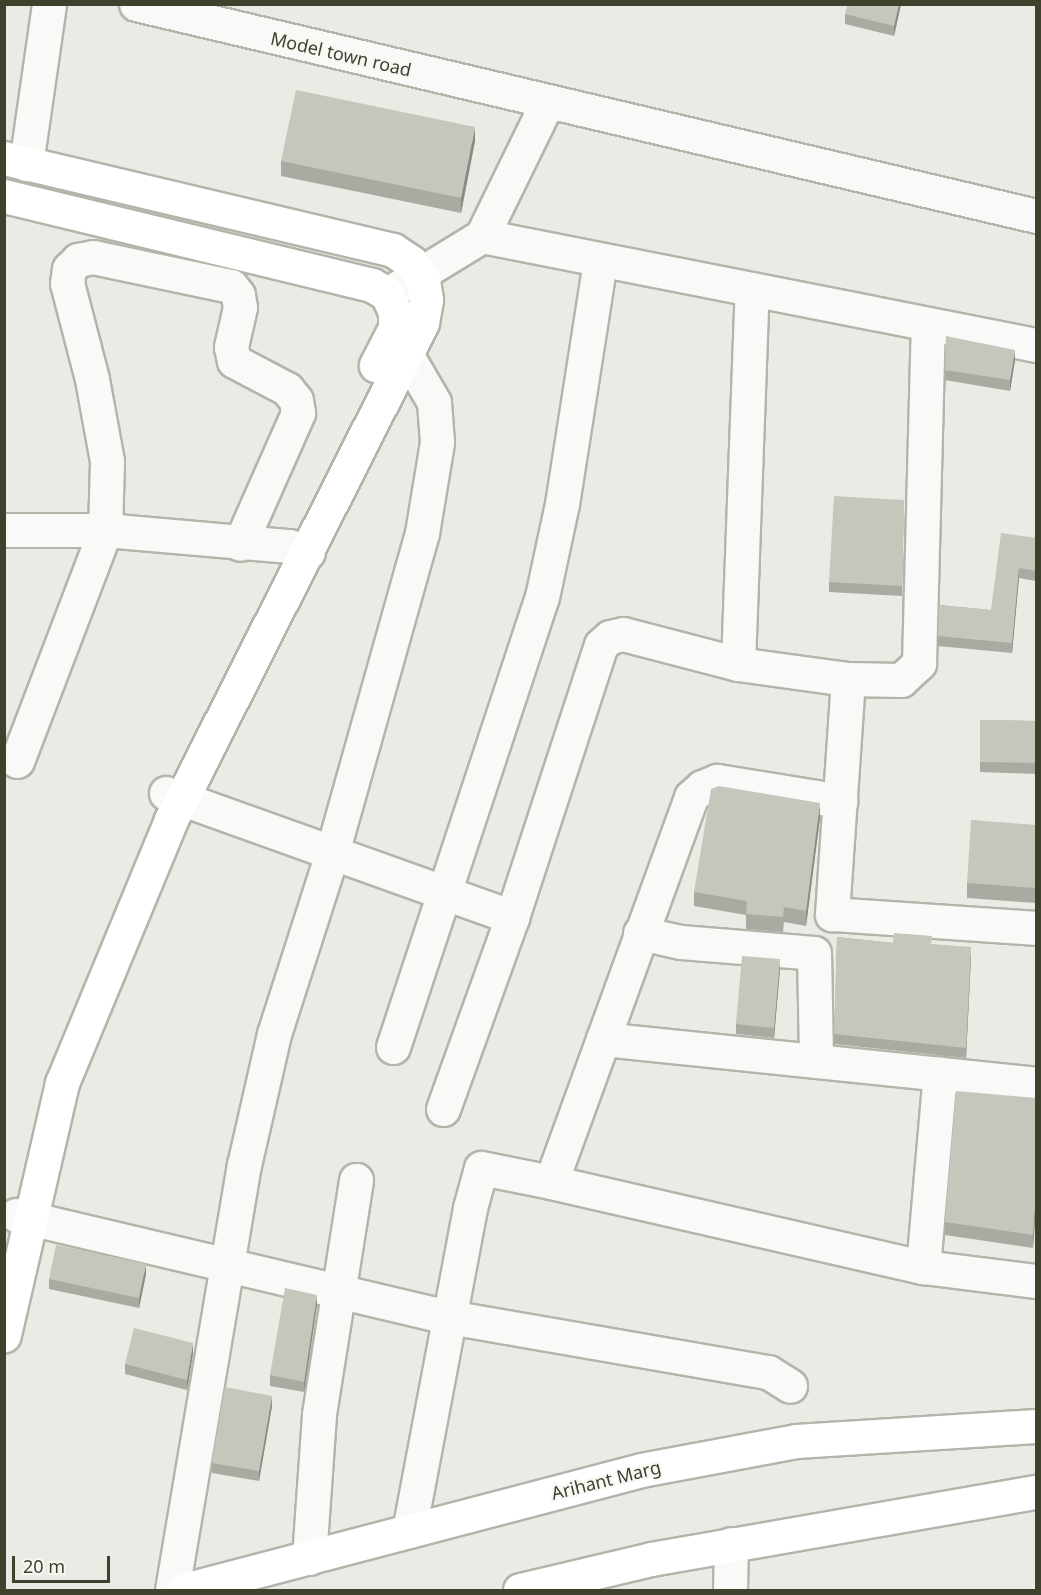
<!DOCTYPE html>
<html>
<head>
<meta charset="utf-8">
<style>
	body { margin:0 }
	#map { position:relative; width:1041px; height:1595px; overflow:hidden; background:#e9ebe4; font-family:"Noto Sans",sans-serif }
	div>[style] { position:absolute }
	.roads { filter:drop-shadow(2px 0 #b2b5a9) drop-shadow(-2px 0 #b2b5a9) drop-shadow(0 2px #b2b5a9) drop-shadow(0 -2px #b2b5a9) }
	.street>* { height:33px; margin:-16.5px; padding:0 16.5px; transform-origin:16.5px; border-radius:16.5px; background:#f9f9f7 }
	.secondary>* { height:33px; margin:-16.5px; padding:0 16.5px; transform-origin:16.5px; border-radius:16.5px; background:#fff }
	.primary>* { height:33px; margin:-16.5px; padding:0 16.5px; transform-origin:16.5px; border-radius:16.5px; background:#fff }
	.wall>* { inset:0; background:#a9aba2 }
	.shaded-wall>* { inset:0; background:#898b84 }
	.building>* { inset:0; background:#c4c7bc }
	span { translate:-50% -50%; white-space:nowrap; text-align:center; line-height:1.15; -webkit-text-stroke:4.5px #f7f8f4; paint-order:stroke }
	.street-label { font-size:18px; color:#3d422d }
	.frame { position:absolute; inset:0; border:6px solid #3d422d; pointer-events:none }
	.scale { position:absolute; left:12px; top:1556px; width:98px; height:27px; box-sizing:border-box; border:3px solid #3d422d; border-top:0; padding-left:8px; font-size:18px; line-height:21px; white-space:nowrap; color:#3d422d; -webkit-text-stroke:4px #f7f8f4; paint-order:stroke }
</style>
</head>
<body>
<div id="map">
	<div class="roads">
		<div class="street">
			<div style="left:136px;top:4px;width:925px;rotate:13.25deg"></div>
			<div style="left:26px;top:164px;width:162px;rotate:-81.8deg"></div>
			<div style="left:482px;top:236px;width:565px;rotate:11.13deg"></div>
			<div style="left:387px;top:294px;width:111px;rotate:-31.4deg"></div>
			<div style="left:482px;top:236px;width:148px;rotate:-64deg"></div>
			<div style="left:4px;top:530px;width:101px"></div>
			<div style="left:105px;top:530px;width:185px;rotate:5deg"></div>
			<div style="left:289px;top:546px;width:20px;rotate:18deg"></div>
			<div style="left:738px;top:664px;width:375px;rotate:-87.9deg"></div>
			<div style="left:848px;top:679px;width:236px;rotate:93.9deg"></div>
			<div style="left:832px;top:914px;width:204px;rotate:3.9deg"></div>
			<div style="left:17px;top:761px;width:247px;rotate:-69.1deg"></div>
			<div style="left:105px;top:530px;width:69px;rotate:-88.3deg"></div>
			<div style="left:107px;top:461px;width:83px;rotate:-100.4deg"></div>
			<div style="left:92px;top:379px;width:99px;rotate:-104.6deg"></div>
			<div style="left:67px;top:283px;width:14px;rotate:-82deg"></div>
			<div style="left:69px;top:269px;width:13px;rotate:-45deg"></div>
			<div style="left:78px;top:260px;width:15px;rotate:-11deg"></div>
			<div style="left:93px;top:257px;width:141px;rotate:11.9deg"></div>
			<div style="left:231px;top:286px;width:11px;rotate:52deg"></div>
			<div style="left:238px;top:295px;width:12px;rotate:81deg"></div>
			<div style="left:240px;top:307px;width:41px;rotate:102.7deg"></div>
			<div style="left:231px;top:347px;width:14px;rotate:78deg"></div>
			<div style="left:234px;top:361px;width:60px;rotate:27.8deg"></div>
			<div style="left:287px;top:389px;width:14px;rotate:51deg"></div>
			<div style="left:296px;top:400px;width:13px;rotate:81deg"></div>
			<div style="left:298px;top:413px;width:143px;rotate:113.9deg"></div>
			<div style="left:166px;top:793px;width:368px;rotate:19.7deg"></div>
			<div style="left:640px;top:933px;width:42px;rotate:12.4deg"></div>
			<div style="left:681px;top:942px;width:133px;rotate:4.7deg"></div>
			<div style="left:814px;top:953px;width:108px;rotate:88.9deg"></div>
			<div style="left:603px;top:1039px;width:435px;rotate:5.9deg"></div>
			<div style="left:393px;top:1047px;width:474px;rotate:-71.7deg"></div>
			<div style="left:542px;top:597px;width:95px;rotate:-77.9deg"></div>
			<div style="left:562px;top:504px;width:247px;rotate:-81.1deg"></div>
			<div style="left:443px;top:1109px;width:204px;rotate:-70.2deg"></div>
			<div style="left:512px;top:917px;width:286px;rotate:-71.9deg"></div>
			<div style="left:601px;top:645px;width:12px;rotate:-42deg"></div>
			<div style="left:610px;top:637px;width:13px;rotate:-13deg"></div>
			<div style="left:623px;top:634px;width:119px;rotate:14.6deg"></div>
			<div style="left:738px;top:664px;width:111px;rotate:7.8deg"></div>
			<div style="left:848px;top:679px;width:53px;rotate:1.1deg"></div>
			<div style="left:901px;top:680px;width:25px;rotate:-43deg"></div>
			<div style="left:919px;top:663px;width:339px;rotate:-88.5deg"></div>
			<div style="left:551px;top:1182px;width:382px;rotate:12.9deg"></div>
			<div style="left:923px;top:1267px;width:114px;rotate:7.1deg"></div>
			<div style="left:16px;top:1215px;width:445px;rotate:13.3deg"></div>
			<div style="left:449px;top:1317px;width:324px;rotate:9.8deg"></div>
			<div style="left:768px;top:1372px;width:26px;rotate:32deg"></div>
			<div style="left:923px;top:1267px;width:194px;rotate:-85deg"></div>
			<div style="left:409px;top:1531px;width:329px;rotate:-79.3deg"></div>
			<div style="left:470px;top:1208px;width:41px;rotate:-74.6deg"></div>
			<div style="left:481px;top:1168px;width:71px;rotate:11.3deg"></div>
			<div style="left:551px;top:1182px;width:410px;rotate:-70deg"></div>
			<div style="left:691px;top:797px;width:15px;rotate:-42deg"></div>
			<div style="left:702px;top:787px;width:16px;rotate:-22deg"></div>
			<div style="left:717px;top:781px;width:125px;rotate:9.2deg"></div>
			<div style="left:309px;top:1558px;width:144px;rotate:-86deg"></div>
			<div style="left:319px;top:1414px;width:237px;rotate:-81deg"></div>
			<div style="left:172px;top:1590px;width:431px;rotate:-80.4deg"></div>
			<div style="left:244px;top:1165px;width:134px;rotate:-77.1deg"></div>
			<div style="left:274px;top:1034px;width:190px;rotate:-72.2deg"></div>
			<div style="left:332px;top:853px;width:332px;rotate:-74.3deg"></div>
			<div style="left:422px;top:533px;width:92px;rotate:-80.6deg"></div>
			<div style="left:437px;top:442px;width:40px;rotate:-94.3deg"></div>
			<div style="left:434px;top:402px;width:56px;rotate:-120.3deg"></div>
			<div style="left:730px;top:1590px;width:46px;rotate:-88.8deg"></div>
		</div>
		<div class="secondary">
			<div style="left:4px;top:158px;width:400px;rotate:13.3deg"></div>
			<div style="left:393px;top:250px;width:22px;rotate:34deg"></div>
			<div style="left:411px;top:262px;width:22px;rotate:56deg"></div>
			<div style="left:423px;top:280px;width:20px;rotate:81deg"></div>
			<div style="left:426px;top:300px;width:23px;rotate:100deg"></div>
			<div style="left:422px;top:323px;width:557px;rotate:116.8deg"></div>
			<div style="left:171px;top:820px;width:285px;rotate:112.5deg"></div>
			<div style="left:62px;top:1083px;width:259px;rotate:103deg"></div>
			<div style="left:4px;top:196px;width:379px;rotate:13.6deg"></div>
			<div style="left:372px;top:285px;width:17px;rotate:31deg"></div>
			<div style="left:387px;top:294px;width:20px;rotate:66deg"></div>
			<div style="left:395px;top:312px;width:16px;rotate:90deg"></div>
			<div style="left:395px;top:328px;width:42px;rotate:117.2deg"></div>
		</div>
		<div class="primary">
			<div style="left:184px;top:1590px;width:472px;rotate:-14.7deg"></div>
			<div style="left:641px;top:1470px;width:158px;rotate:-10.6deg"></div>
			<div style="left:796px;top:1441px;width:240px;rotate:-3.6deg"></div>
			<div style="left:520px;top:1590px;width:135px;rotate:-13.3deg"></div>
			<div style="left:651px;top:1559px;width:391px;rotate:-9.9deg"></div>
		</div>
	</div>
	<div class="wall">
		<div style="clip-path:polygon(901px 4px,894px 36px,845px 24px,845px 14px)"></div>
		<div style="clip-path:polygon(475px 141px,461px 213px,281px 176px,281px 161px)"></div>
		<div style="clip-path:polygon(946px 336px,1015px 360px,1010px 391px,945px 380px)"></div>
		<div style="clip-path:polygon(904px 500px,902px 596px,829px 592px,829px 582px)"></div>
		<div style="clip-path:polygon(1036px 538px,1036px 581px,1019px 578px,1012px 653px,938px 646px,939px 605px,991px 610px)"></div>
		<div style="clip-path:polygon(980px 720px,1036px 721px,1036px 774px,980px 772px)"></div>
		<div style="clip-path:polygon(820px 818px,806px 926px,784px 922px,783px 932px,746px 929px,746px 915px,694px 906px,694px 892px)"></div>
		<div style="clip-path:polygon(1036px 825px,1036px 903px,967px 898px,967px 883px)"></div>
		<div style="clip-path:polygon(837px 937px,893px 943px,932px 945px,971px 957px,966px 1058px,834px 1044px)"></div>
		<div style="clip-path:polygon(780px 969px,774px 1038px,736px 1034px,736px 1024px)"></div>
		<div style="clip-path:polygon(1036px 1098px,1036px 1205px,1033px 1248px,945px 1235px,945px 1222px)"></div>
		<div style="clip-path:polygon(146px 1274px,139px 1308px,49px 1289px,49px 1279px)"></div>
		<div style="clip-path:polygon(317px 1305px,304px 1392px,270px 1386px,270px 1375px)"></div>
		<div style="clip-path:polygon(193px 1353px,187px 1390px,125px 1374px,125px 1364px)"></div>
		<div style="clip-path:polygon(272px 1406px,259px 1481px,212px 1473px,212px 1463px)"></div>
	</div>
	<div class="shaded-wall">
		<div style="clip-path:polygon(899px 4px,901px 4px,894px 36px,894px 26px)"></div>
		<div style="clip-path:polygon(475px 127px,475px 141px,461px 213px,461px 198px)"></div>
		<div style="clip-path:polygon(1015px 350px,1015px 360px,1010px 391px,1010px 380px)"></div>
		<div style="clip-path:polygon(1019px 568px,1019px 578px,1012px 653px,1012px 643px)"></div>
		<div style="clip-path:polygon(820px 803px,820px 818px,806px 926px,806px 911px)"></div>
		<div style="clip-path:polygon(971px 947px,971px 957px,966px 1058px,966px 1048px)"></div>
		<div style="clip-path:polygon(780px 959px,780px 969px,774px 1038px,774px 1028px)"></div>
		<div style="clip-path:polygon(1036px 1192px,1036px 1205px,1033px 1248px,1033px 1235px)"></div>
		<div style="clip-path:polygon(146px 1264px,146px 1274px,139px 1308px,139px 1298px)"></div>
		<div style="clip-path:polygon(317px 1295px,317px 1305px,304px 1392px,304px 1382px)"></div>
		<div style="clip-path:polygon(193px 1343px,193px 1353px,187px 1390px,187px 1380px)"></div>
		<div style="clip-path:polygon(272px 1396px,272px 1406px,259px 1481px,259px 1471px)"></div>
	</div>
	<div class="building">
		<div style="clip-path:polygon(848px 4px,899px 4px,894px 26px,845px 14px)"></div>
		<div style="clip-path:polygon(296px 90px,475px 127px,461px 198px,281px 161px)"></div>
		<div style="clip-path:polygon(946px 336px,1015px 350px,1010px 380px,945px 370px)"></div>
		<div style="clip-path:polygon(834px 496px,904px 500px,902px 586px,829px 582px)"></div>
		<div style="clip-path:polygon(1001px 533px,1036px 538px,1036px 571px,1019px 568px,1012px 643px,938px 636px,939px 605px,991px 610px)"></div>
		<div style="clip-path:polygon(980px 720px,1036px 721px,1036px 763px,980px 762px)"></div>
		<div style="clip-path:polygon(719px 786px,820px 803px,806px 911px,784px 907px,783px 917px,746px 914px,747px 901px,694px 892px,711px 789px)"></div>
		<div style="clip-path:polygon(971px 820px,1036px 825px,1036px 888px,967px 883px)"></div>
		<div style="clip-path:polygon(894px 933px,932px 936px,931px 944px,971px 947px,966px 1048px,834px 1034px,837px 937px,893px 943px)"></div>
		<div style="clip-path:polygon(742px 956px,780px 959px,774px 1028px,736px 1024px)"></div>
		<div style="clip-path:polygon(956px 1091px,1036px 1098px,1036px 1192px,1033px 1235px,945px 1222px)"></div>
		<div style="clip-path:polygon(56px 1245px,146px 1264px,139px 1298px,49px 1279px)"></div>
		<div style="clip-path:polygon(285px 1288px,317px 1295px,304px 1382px,270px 1375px)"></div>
		<div style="clip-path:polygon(134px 1328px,193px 1343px,187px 1380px,125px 1364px)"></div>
		<div style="clip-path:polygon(225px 1387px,272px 1396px,259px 1471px,212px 1463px)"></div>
	</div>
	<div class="street-label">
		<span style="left:341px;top:54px;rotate:13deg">Model town road</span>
		<span style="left:606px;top:1480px;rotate:-14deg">Arihant Marg</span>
	</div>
	<div class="frame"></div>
	<div class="scale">20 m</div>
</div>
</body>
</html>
